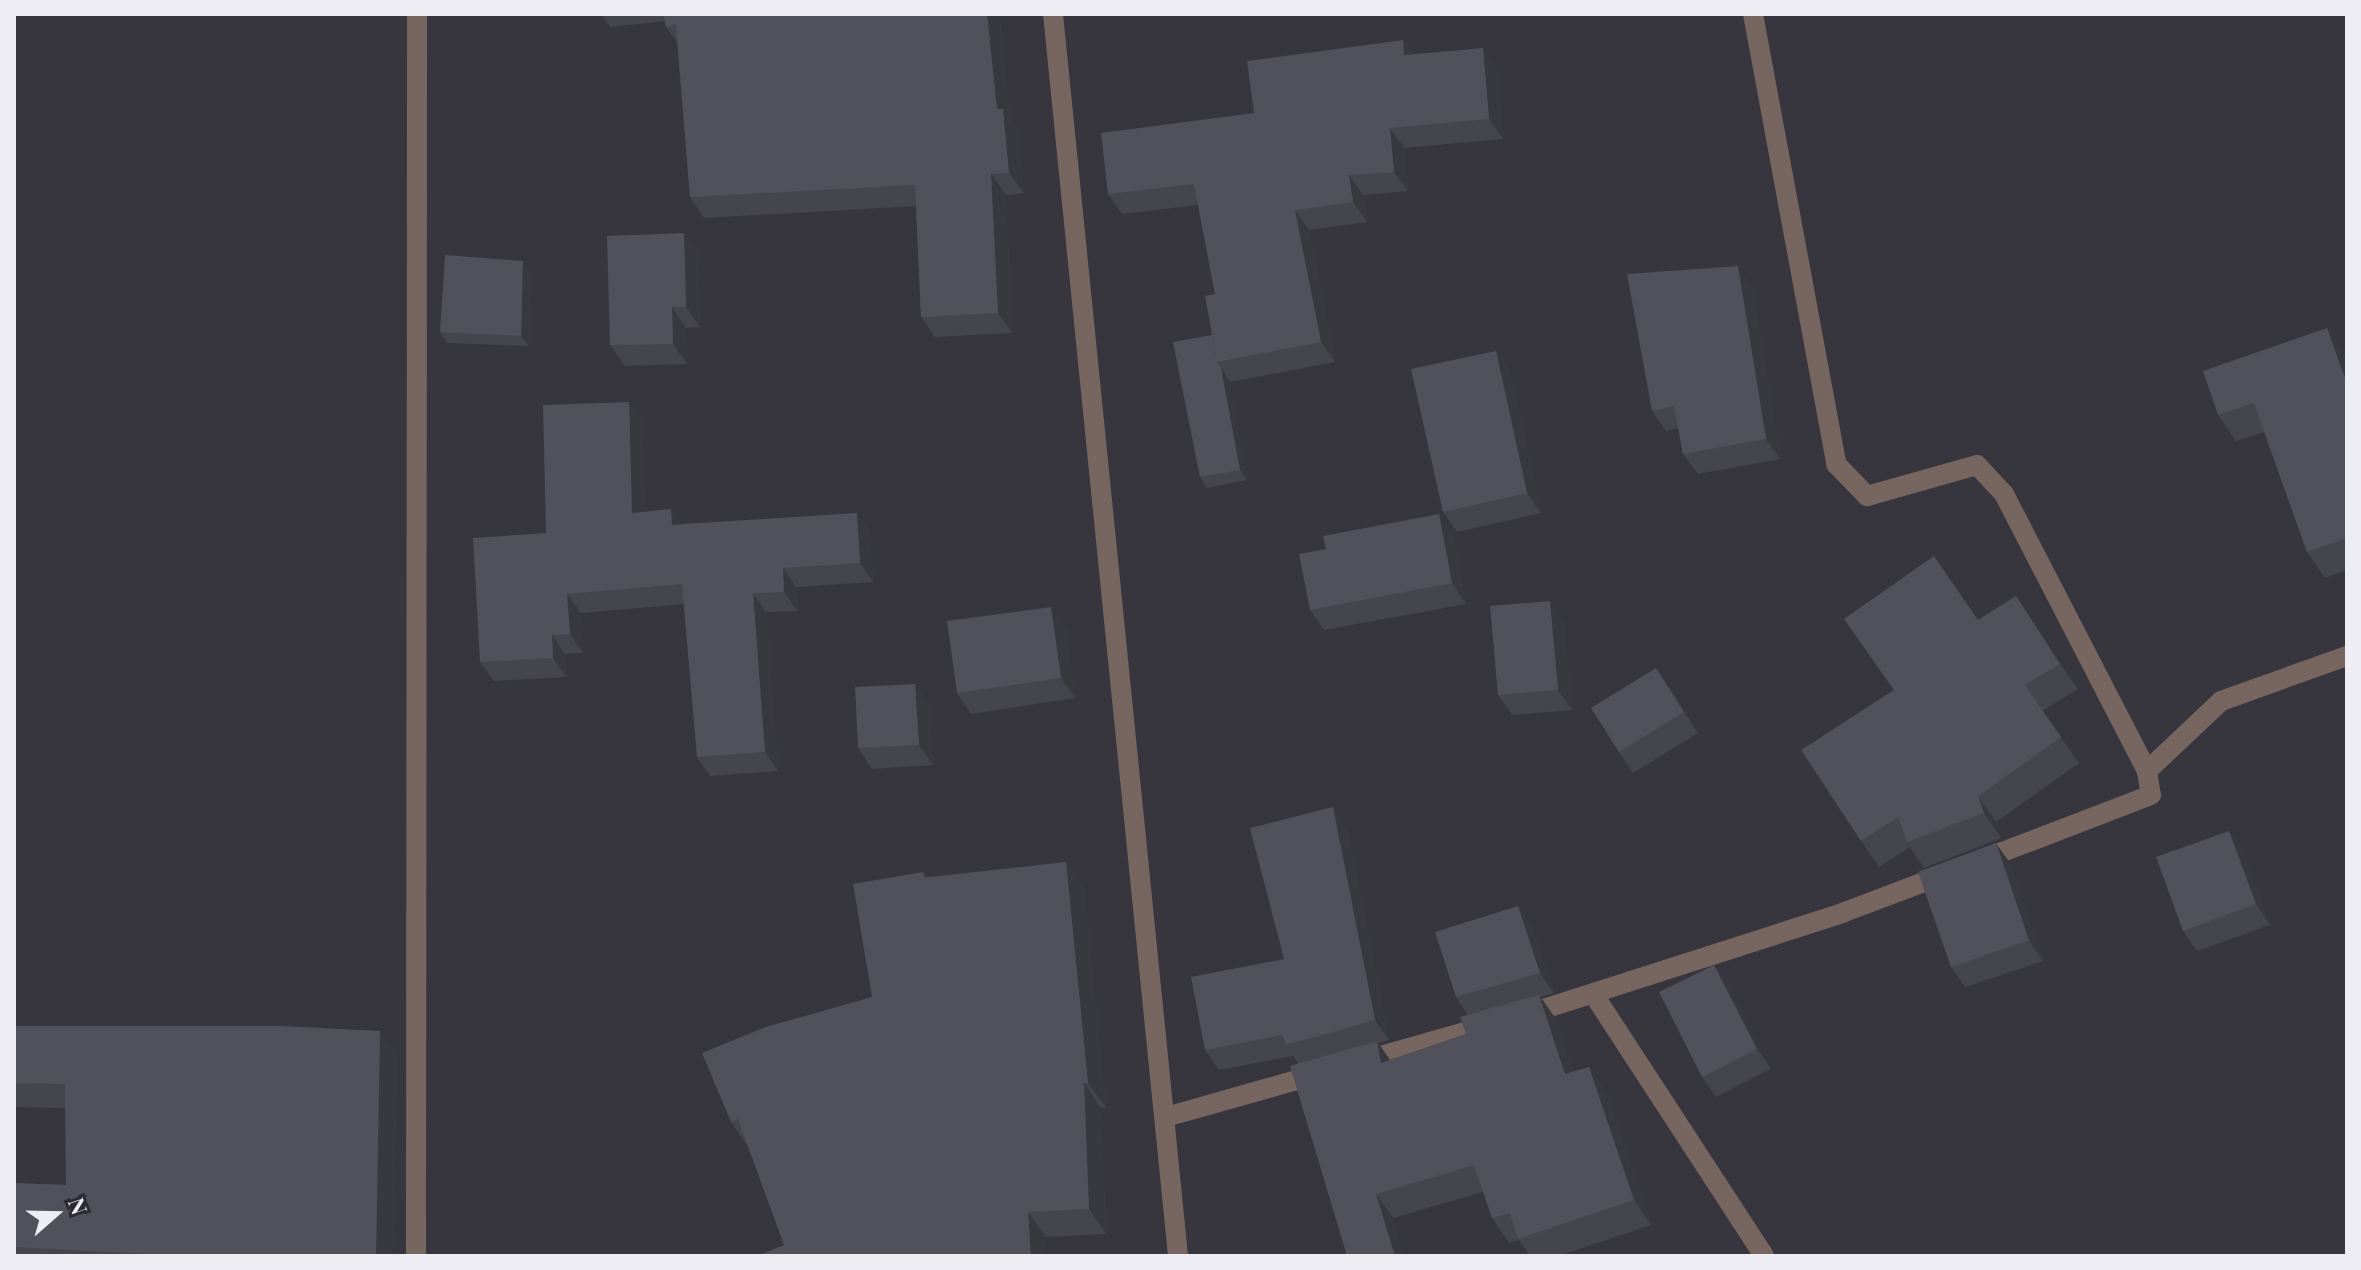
<!DOCTYPE html>
<html>
<head>
<meta charset="utf-8">
<style>
	body { margin:0 }
	#map { position:relative; width:2361px; height:1270px; overflow:hidden; background:#37353e; font-family:"Playfair Display",serif }
	div>[style] { position:absolute }
	.minor>* { height:20px; margin:-10px; padding:0 10px; transform-origin:10px; border-radius:10px; background:#77665f }
	.tertiary>* { height:20px; margin:-10px; padding:0 10px; transform-origin:10px; border-radius:10px; background:#77665f }
	.wall>* { inset:0; background:#45464d }
	.shaded-wall>* { inset:0; background:#38393f }
	.building>* { inset:0; background:#50515a }
	span { translate:-50% -50%; white-space:nowrap; text-align:center; line-height:1.15; -webkit-text-stroke:6px #2c2b33; paint-order:stroke }
	.frame { position:absolute; inset:0; border:16px solid #eeedf3; pointer-events:none }
	.north { position:absolute; left:16px; top:1174px; width:80px; height:80px; -webkit-text-stroke:6px #2c2b33; paint-order:stroke; rotate:70deg; font-size:22px; font-weight:700; line-height:32px; text-align:center; color:#eeedf3 }
	.north::after { content:''; display:block; margin:auto; width:28px; height:36px; background:#eeedf3; clip-path:polygon(50% 0,100% 100%,50% 72%,0 100%) }
</style>
</head>
<body>
<div id="map">
	<div class="minor">
		<div style="left:1753px;top:14px;width:458px;rotate:79.5deg"></div>
		<div style="left:1836px;top:464px;width:45px;rotate:45.9deg"></div>
		<div style="left:1867px;top:496px;width:114px;rotate:-15.7deg"></div>
		<div style="left:1977px;top:465px;width:40px;rotate:47deg"></div>
		<div style="left:2004px;top:494px;width:312px;rotate:62.7deg"></div>
		<div style="left:2147px;top:771px;width:24px;rotate:81deg"></div>
		<div style="left:2151px;top:795px;width:184px;rotate:159deg"></div>
		<div style="left:2147px;top:771px;width:102px;rotate:-43.4deg"></div>
		<div style="left:2221px;top:701px;width:134px;rotate:-19.7deg"></div>
		<div style="left:1594px;top:995px;width:311px;rotate:56.9deg"></div>
		<div style="left:1525px;top:1015px;width:333px;rotate:-17.8deg"></div>
		<div style="left:1842px;top:913px;width:110px;rotate:-20.7deg"></div>
		<div style="left:1359px;top:1062px;width:136px;rotate:-15.8deg"></div>
		<div style="left:1166px;top:1117px;width:161px;rotate:-15.8deg"></div>
		<div style="left:416px;top:1256px;width:1242px;rotate:-89.95deg"></div>
	</div>
	<div class="tertiary">
		<div style="left:1053px;top:14px;width:1248px;rotate:84.25deg"></div>
	</div>
	<div class="wall">
		<div style="clip-path:polygon(601px 14px,999px 14px,1010px 118px,1017px 129px,1024px 193px,1006px 195px,1012px 333px,935px 337px,921px 317px,916px 206px,704px 218px,690px 197px,677px 42px,666px 27px,665px 21px,610px 27px)"></div>
		<div style="clip-path:polygon(1403px 40px,1413px 54px,1497px 68px,1503px 139px,1404px 148px,1408px 191px,1363px 195px,1367px 222px,1309px 230px,1335px 362px,1231px 382px,1228px 379px,1247px 480px,1207px 488px,1200px 477px,1215px 294px,1198px 205px,1122px 214px,1108px 194px,1254px 113px)"></div>
		<div style="clip-path:polygon(684px 233px,698px 254px,700px 327px,686px 328px,687px 364px,625px 366px,610px 345px)"></div>
		<div style="clip-path:polygon(530px 272px,529px 346px,447px 343px,440px 332px)"></div>
		<div style="clip-path:polygon(1752px 286px,1780px 459px,1698px 474px,1683px 454px,1678px 428px,1666px 431px,1652px 411px)"></div>
		<div style="clip-path:polygon(2327px 328px,2345px 354px,2347px 358px,2347px 570px,2325px 578px,2307px 552px,2264px 432px,2236px 441px,2218px 415px)"></div>
		<div style="clip-path:polygon(1496px 351px,1510px 371px,1541px 513px,1457px 532px,1443px 512px)"></div>
		<div style="clip-path:polygon(629px 402px,642px 421px,645px 512px,671px 509px,681px 524px,857px 513px,870px 532px,873px 582px,796px 587px,798px 611px,766px 612px,778px 771px,710px 776px,697px 757px,684px 604px,581px 613px,583px 653px,565px 654px,566px 677px,494px 681px,480px 662px,546px 533px)"></div>
		<div style="clip-path:polygon(1453px 534px,1466px 604px,1324px 630px,1310px 610px,1326px 549px)"></div>
		<div style="clip-path:polygon(2016px 596px,2078px 689px,2042px 711px,2079px 763px,1996px 822px,2001px 838px,1924px 868px,1910px 847px,1879px 867px,1861px 841px,1894px 690px,1978px 620px)"></div>
		<div style="clip-path:polygon(1564px 621px,1572px 710px,1512px 715px,1498px 695px)"></div>
		<div style="clip-path:polygon(1065px 627px,1075px 698px,971px 714px,957px 693px)"></div>
		<div style="clip-path:polygon(915px 684px,929px 704px,933px 765px,872px 769px,858px 748px)"></div>
		<div style="clip-path:polygon(1670px 688px,1698px 733px,1633px 773px,1619px 752px)"></div>
		<div style="clip-path:polygon(1347px 828px,1389px 1040px,1378px 1043px,1390px 1060px,1466px 1034px,1468px 1015px,1456px 997px,1518px 906px,1532px 927px,1554px 993px,1540px 997px,1556px 1019px,1573px 1072px,1589px 1067px,1606px 1091px,1651px 1225px,1558px 1256px,1530px 1256px,1519px 1240px,1509px 1243px,1492px 1218px,1483px 1192px,1393px 1218px,1347px 1256px,1298px 1063px,1293px 1056px,1219px 1070px,1205px 1050px,1284px 959px)"></div>
		<div style="clip-path:polygon(2229px 831px,2243px 851px,2270px 925px,2197px 951px,2183px 931px)"></div>
		<div style="clip-path:polygon(1066px 862px,1084px 887px,1106px 1108px,1101px 1108px,1106px 1234px,1046px 1237px,784px 1245px,748px 1147px,731px 1122px,872px 997px,923px 872px,927px 877px)"></div>
		<div style="clip-path:polygon(2010px 863px,2043px 961px,1965px 987px,1951px 967px)"></div>
		<div style="clip-path:polygon(1714px 965px,1728px 985px,1771px 1069px,1716px 1097px,1702px 1077px)"></div>
		<div style="clip-path:polygon(14px 1026px,380px 1031px,397px 1055px,393px 1256px,14px 1256px,14px 1183px,66px 1185px,65px 1108px,14px 1107px)"></div>
	</div>
	<div class="shaded-wall">
		<div style="clip-path:polygon(987px 14px,999px 14px,1010px 118px,1017px 129px,1024px 193px,1009px 173px,997px 109px)"></div>
		<div style="clip-path:polygon(1403px 40px,1417px 60px,1404px 55px)"></div>
		<div style="clip-path:polygon(1483px 48px,1497px 68px,1503px 139px,1489px 119px)"></div>
		<div style="clip-path:polygon(1390px 128px,1404px 148px,1408px 191px,1394px 172px)"></div>
		<div style="clip-path:polygon(991px 174px,1006px 195px,1012px 333px,998px 313px)"></div>
		<div style="clip-path:polygon(1349px 175px,1363px 195px,1367px 222px,1353px 202px)"></div>
		<div style="clip-path:polygon(1295px 210px,1309px 230px,1335px 362px,1321px 342px)"></div>
		<div style="clip-path:polygon(684px 233px,698px 254px,700px 327px,686px 307px)"></div>
		<div style="clip-path:polygon(523px 261px,530px 272px,529px 346px,521px 336px)"></div>
		<div style="clip-path:polygon(1738px 266px,1752px 286px,1780px 459px,1766px 439px)"></div>
		<div style="clip-path:polygon(672px 307px,686px 328px,687px 364px,673px 344px)"></div>
		<div style="clip-path:polygon(2327px 328px,2345px 354px,2347px 358px,2347px 384px)"></div>
		<div style="clip-path:polygon(1496px 351px,1510px 371px,1541px 513px,1527px 493px)"></div>
		<div style="clip-path:polygon(1221px 368px,1228px 379px,1247px 480px,1240px 470px)"></div>
		<div style="clip-path:polygon(629px 402px,642px 421px,646px 532px,632px 513px)"></div>
		<div style="clip-path:polygon(671px 509px,684px 528px,672px 525px)"></div>
		<div style="clip-path:polygon(857px 513px,870px 532px,873px 582px,860px 563px)"></div>
		<div style="clip-path:polygon(1439px 514px,1453px 534px,1466px 604px,1452px 583px)"></div>
		<div style="clip-path:polygon(783px 568px,796px 587px,798px 611px,784px 592px)"></div>
		<div style="clip-path:polygon(753px 593px,766px 612px,778px 771px,765px 752px)"></div>
		<div style="clip-path:polygon(567px 594px,581px 613px,583px 653px,570px 634px)"></div>
		<div style="clip-path:polygon(2016px 596px,2034px 621px,2078px 689px,2060px 664px)"></div>
		<div style="clip-path:polygon(1550px 601px,1564px 621px,1572px 710px,1558px 690px)"></div>
		<div style="clip-path:polygon(1051px 607px,1065px 627px,1075px 698px,1061px 678px)"></div>
		<div style="clip-path:polygon(552px 635px,565px 654px,566px 677px,553px 658px)"></div>
		<div style="clip-path:polygon(1656px 668px,1670px 688px,1698px 733px,1684px 712px)"></div>
		<div style="clip-path:polygon(915px 684px,929px 704px,933px 765px,919px 745px)"></div>
		<div style="clip-path:polygon(1978px 796px,1996px 822px,2001px 838px,1984px 813px)"></div>
		<div style="clip-path:polygon(1333px 807px,1347px 828px,1389px 1040px,1375px 1020px)"></div>
		<div style="clip-path:polygon(2229px 831px,2243px 851px,2270px 925px,2256px 904px)"></div>
		<div style="clip-path:polygon(1996px 843px,2010px 863px,2043px 961px,2029px 940px)"></div>
		<div style="clip-path:polygon(1066px 862px,1084px 887px,1106px 1108px,1088px 1083px)"></div>
		<div style="clip-path:polygon(1518px 906px,1532px 927px,1554px 993px,1540px 973px)"></div>
		<div style="clip-path:polygon(1714px 965px,1728px 985px,1771px 1069px,1757px 1049px)"></div>
		<div style="clip-path:polygon(1539px 995px,1556px 1019px,1582px 1099px,1565px 1074px)"></div>
		<div style="clip-path:polygon(380px 1031px,397px 1055px,393px 1256px,376px 1256px)"></div>
		<div style="clip-path:polygon(1377px 1041px,1394px 1066px,1381px 1063px)"></div>
		<div style="clip-path:polygon(1589px 1067px,1606px 1091px,1651px 1225px,1634px 1200px)"></div>
		<div style="clip-path:polygon(1084px 1083px,1101px 1108px,1106px 1234px,1089px 1209px)"></div>
		<div style="clip-path:polygon(1376px 1194px,1393px 1218px,1404px 1256px,1395px 1256px)"></div>
		<div style="clip-path:polygon(1028px 1212px,1046px 1237px,1047px 1256px,1031px 1256px)"></div>
	</div>
	<div class="building">
		<div style="clip-path:polygon(663px 14px,987px 14px,997px 109px,1003px 109px,1009px 173px,991px 174px,998px 313px,921px 317px,915px 185px,690px 197px,676px 24px,666px 27px)"></div>
		<div style="clip-path:polygon(1403px 40px,1404px 55px,1483px 48px,1489px 119px,1390px 128px,1394px 172px,1349px 175px,1353px 202px,1295px 210px,1321px 342px,1217px 362px,1205px 296px,1215px 294px,1194px 184px,1108px 194px,1101px 133px,1254px 113px,1247px 61px)"></div>
		<div style="clip-path:polygon(684px 233px,686px 307px,672px 307px,673px 344px,610px 345px,607px 236px)"></div>
		<div style="clip-path:polygon(445px 255px,523px 261px,521px 336px,440px 332px)"></div>
		<div style="clip-path:polygon(1738px 266px,1766px 439px,1683px 454px,1674px 406px,1652px 411px,1627px 274px)"></div>
		<div style="clip-path:polygon(2327px 328px,2347px 384px,2347px 538px,2307px 552px,2254px 403px,2218px 415px,2203px 371px)"></div>
		<div style="clip-path:polygon(1212px 335px,1217px 362px,1221px 368px,1240px 470px,1200px 477px,1173px 342px)"></div>
		<div style="clip-path:polygon(1496px 351px,1527px 493px,1443px 512px,1411px 369px)"></div>
		<div style="clip-path:polygon(629px 402px,632px 513px,671px 509px,672px 525px,857px 513px,860px 563px,783px 568px,784px 592px,753px 593px,765px 752px,697px 757px,682px 584px,567px 594px,570px 634px,552px 635px,553px 658px,480px 662px,473px 538px,546px 533px,543px 405px)"></div>
		<div style="clip-path:polygon(1439px 514px,1452px 583px,1310px 610px,1299px 554px,1326px 549px,1323px 536px)"></div>
		<div style="clip-path:polygon(1934px 556px,1978px 620px,2016px 596px,2060px 664px,2025px 685px,2061px 737px,1978px 796px,1984px 813px,1907px 842px,1898px 817px,1861px 841px,1801px 750px,1894px 690px,1844px 619px)"></div>
		<div style="clip-path:polygon(1550px 601px,1558px 690px,1498px 695px,1490px 606px)"></div>
		<div style="clip-path:polygon(1051px 607px,1061px 678px,957px 693px,947px 621px)"></div>
		<div style="clip-path:polygon(1656px 668px,1684px 712px,1619px 752px,1591px 708px)"></div>
		<div style="clip-path:polygon(915px 684px,919px 745px,858px 748px,855px 687px)"></div>
		<div style="clip-path:polygon(1333px 807px,1375px 1020px,1286px 1045px,1282px 1035px,1205px 1050px,1191px 977px,1284px 959px,1250px 828px)"></div>
		<div style="clip-path:polygon(2229px 831px,2256px 904px,2183px 931px,2156px 857px)"></div>
		<div style="clip-path:polygon(1996px 843px,2029px 940px,1951px 967px,1918px 872px)"></div>
		<div style="clip-path:polygon(1066px 862px,1088px 1083px,1084px 1083px,1089px 1209px,1028px 1212px,1031px 1256px,757px 1256px,784px 1245px,738px 1119px,731px 1122px,702px 1053px,766px 1027px,872px 997px,853px 884px,923px 872px,924px 878px)"></div>
		<div style="clip-path:polygon(1518px 906px,1540px 973px,1456px 997px,1435px 932px)"></div>
		<div style="clip-path:polygon(1714px 965px,1757px 1049px,1702px 1077px,1659px 992px)"></div>
		<div style="clip-path:polygon(1539px 995px,1565px 1074px,1589px 1067px,1634px 1200px,1518px 1239px,1510px 1213px,1492px 1218px,1474px 1165px,1376px 1194px,1395px 1256px,1345px 1256px,1347px 1256px,1290px 1066px,1377px 1041px,1381px 1063px,1466px 1034px,1460px 1017px)"></div>
		<div style="clip-path:polygon(14px 1026px,283px 1026px,380px 1031px,376px 1256px,185px 1256px,14px 1247px,14px 1183px,66px 1185px,65px 1084px,14px 1083px)"></div>
	</div>
	<div class="frame"></div>
	<div class="north">N</div>
</div>
</body>
</html>
